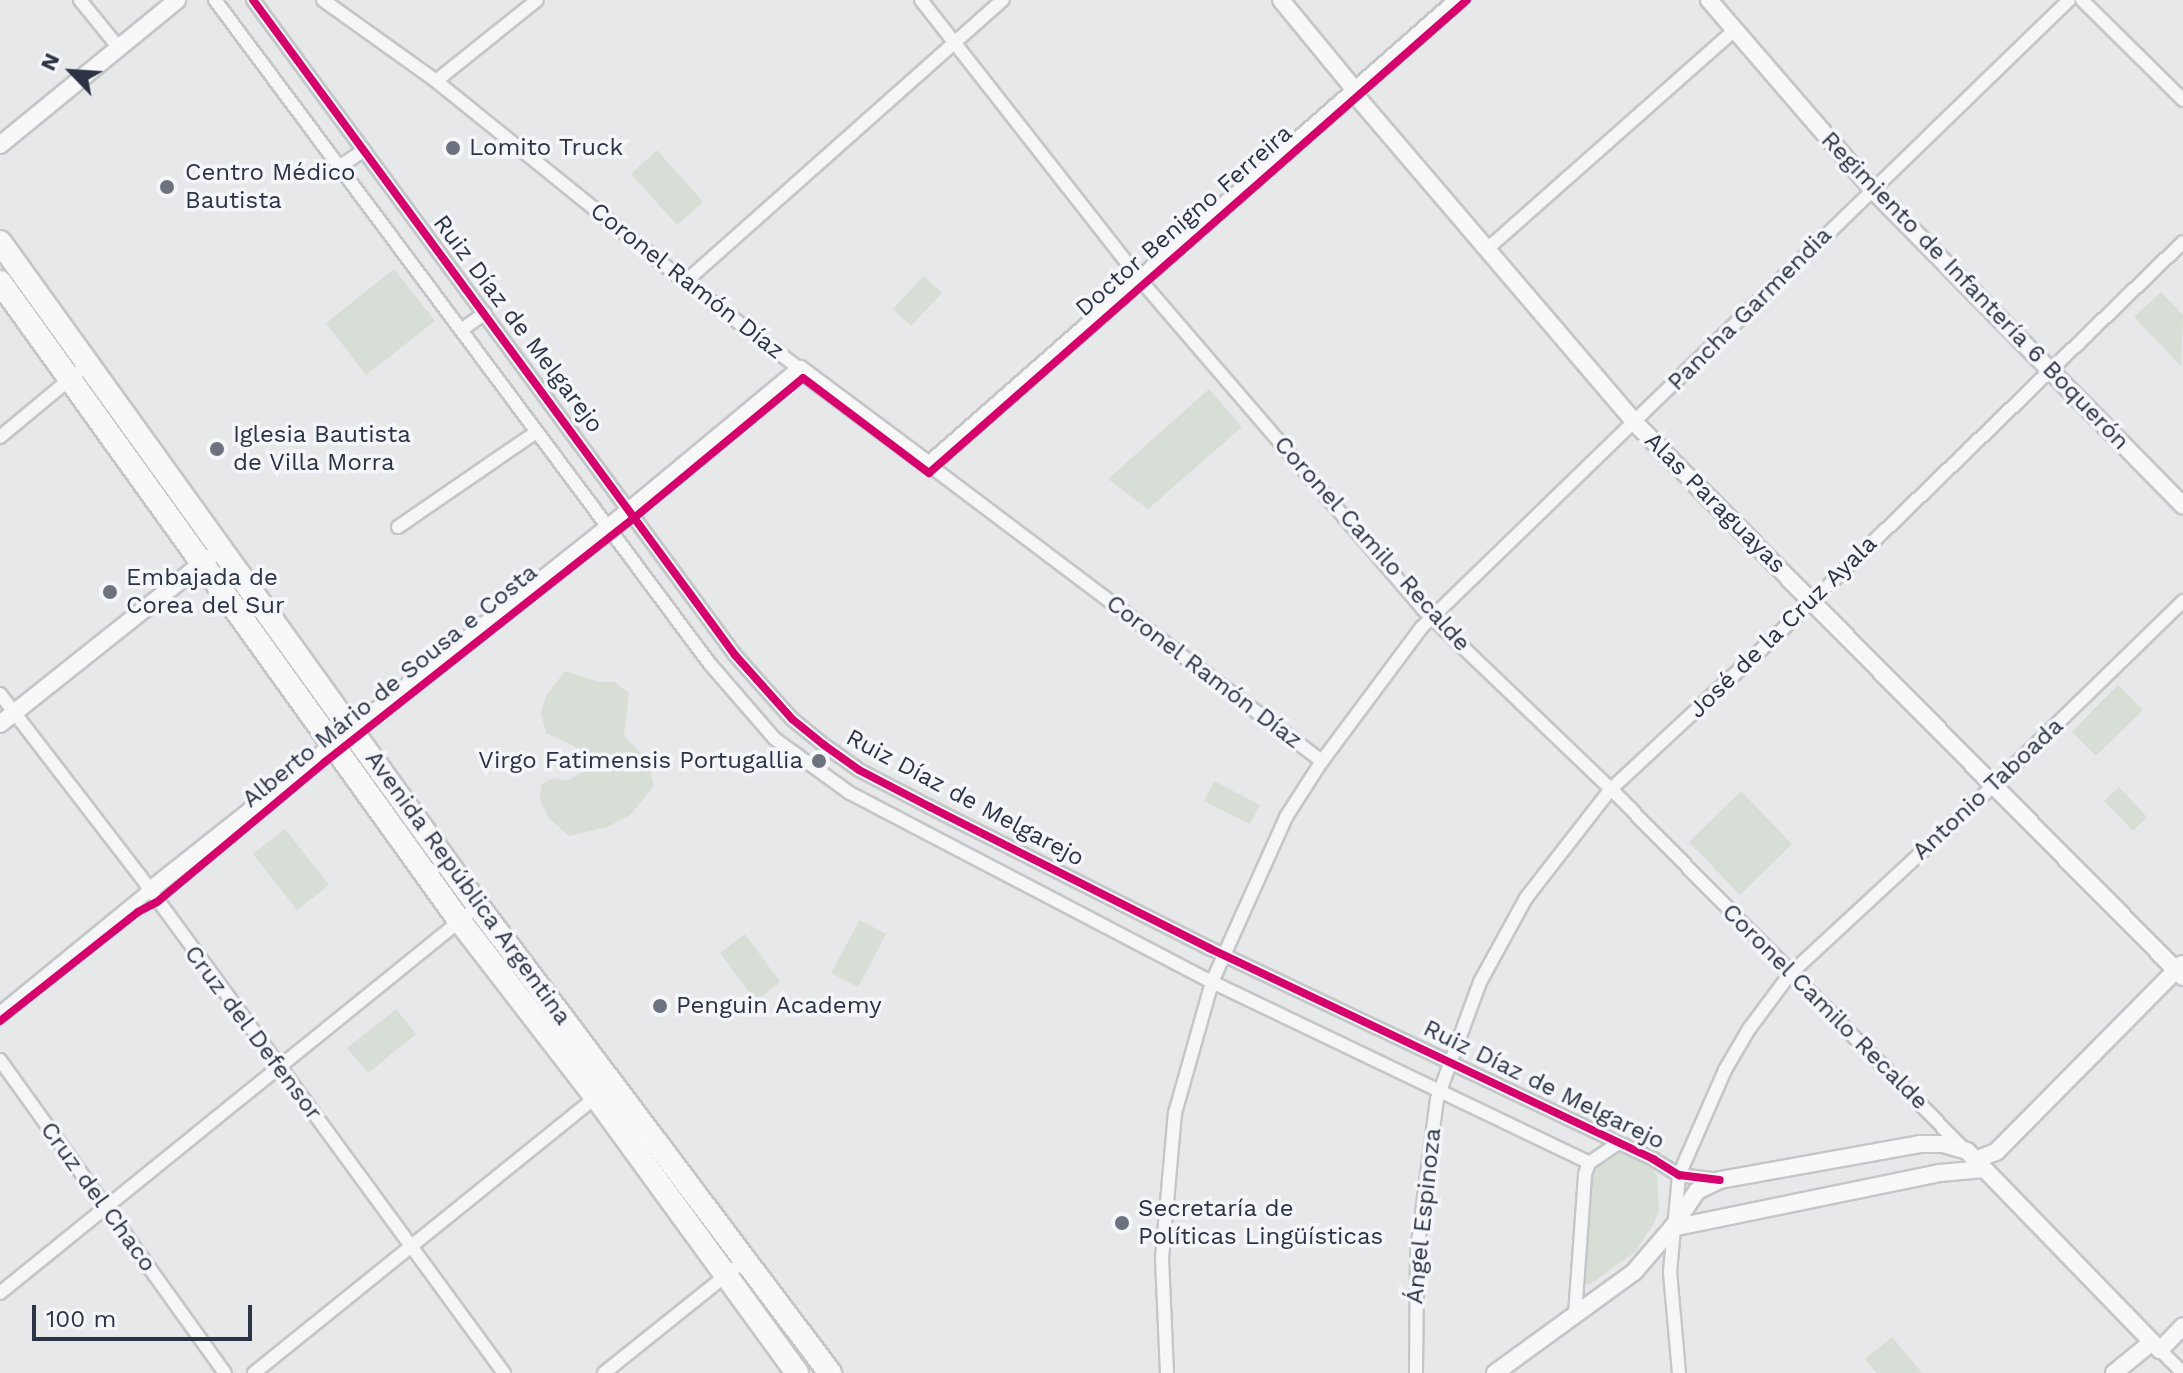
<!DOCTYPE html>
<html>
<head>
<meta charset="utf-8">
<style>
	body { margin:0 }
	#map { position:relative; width:2183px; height:1373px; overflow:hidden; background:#e6e8ea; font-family:"Work Sans",sans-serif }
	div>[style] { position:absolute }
	.green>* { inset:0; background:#d6ded6 }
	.roads { filter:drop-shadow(2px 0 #c4c6c8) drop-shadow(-2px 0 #c4c6c8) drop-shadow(0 2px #c4c6c8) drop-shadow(0 -2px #c4c6c8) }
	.street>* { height:12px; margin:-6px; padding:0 6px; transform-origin:6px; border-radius:6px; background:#f5f6f7 }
	.secondary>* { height:16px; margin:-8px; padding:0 8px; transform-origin:8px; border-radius:8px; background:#f8f8f8 }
	.highway>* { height:22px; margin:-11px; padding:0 11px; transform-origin:11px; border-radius:11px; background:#f8f8f8 }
	.cycleway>* { height:8px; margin:-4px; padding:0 4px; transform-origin:4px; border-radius:4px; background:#d6006c }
	.dots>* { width:22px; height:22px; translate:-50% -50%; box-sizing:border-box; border:4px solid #f4f6f9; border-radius:50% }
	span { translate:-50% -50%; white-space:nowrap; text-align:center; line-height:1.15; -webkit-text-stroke:7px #f4f6f9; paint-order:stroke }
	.poi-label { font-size:24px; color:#2b3445 }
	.left { translate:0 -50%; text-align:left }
	.right { translate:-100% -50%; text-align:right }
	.street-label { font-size:24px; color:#2b3445 }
	.north { position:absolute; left:32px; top:32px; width:80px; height:80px; -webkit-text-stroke:6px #f4f6f9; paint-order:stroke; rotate:295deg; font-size:22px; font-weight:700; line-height:32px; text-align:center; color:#2b3445 }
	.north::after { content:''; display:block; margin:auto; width:28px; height:36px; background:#2b3445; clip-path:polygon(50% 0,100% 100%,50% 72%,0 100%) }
	.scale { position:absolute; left:32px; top:1305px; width:220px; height:36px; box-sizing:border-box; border:4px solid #2b3445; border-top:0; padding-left:10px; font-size:24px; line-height:28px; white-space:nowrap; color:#2b3445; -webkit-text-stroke:6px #f4f6f9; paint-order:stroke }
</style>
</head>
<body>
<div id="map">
	<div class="green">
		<div style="clip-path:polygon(657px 150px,703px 202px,677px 225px,631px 174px)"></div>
		<div style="clip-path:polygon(394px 269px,435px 321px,366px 375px,326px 323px)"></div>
		<div style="clip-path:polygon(924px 276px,942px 293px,911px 326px,893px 309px)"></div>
		<div style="clip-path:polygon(2161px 292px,2183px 315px,2181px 366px,2134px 317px)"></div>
		<div style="clip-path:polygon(1209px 389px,1242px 427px,1148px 509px,1108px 479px)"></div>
		<div style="clip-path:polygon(565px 671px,599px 682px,614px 682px,629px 693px,624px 736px,647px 759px,654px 786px,630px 815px,607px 827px,569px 836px,549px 818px,540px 800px,541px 785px,553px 778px,566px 781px,592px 768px,574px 746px,546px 733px,541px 713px,546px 696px)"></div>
		<div style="clip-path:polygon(2118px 685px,2143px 710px,2096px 756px,2072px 732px)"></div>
		<div style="clip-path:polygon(1214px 781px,1260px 805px,1250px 824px,1204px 801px)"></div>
		<div style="clip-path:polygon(2119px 787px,2147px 817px,2133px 831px,2104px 801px)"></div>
		<div style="clip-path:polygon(1741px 791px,1792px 844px,1740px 895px,1689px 842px)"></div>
		<div style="clip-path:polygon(285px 829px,329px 885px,297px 910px,253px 854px)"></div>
		<div style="clip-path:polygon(860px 920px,886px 934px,858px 987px,831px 973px)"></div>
		<div style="clip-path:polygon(745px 934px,780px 982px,756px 1001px,720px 953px)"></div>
		<div style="clip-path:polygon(396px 1009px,416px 1034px,368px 1073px,347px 1048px)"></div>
		<div style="clip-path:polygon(1621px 1152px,1650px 1166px,1657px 1176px,1659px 1209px,1654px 1223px,1635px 1252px,1589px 1285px,1585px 1283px,1593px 1174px,1605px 1158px)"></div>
		<div style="clip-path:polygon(1892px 1337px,1922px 1373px,1877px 1373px,1865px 1359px)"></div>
	</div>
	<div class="roads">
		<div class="street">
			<div style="left:80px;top:0;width:62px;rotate:50.9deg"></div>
			<div style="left:215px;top:0;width:828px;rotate:53.3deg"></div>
			<div style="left:710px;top:664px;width:99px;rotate:49.1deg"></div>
			<div style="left:775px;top:739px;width:92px;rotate:35.8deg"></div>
			<div style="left:850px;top:793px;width:408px;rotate:27.6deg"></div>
			<div style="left:1212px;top:982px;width:418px;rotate:25.6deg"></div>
			<div style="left:253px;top:0;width:813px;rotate:53.65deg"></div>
			<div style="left:735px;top:655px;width:86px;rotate:48.3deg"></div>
			<div style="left:792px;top:719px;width:41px;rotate:39.1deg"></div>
			<div style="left:824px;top:745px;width:43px;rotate:35.5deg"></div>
			<div style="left:859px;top:770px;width:80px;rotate:27.5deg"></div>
			<div style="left:930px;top:807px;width:313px;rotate:26.8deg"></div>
			<div style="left:1209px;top:948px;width:492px;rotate:25.4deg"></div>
			<div style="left:1653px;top:1159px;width:31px;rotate:32deg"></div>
			<div style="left:1679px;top:1175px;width:41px;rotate:7deg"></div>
			<div style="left:323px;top:0;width:139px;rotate:35.6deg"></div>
			<div style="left:436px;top:81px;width:320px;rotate:38.9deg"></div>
			<div style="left:685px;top:282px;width:144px;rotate:37.1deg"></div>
			<div style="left:921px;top:0;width:358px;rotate:51.9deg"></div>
			<div style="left:1142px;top:282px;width:430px;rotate:49.3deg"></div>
			<div style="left:1422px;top:608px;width:262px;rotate:43.8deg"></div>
			<div style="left:1611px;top:789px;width:507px;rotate:45.56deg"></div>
			<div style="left:2082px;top:0;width:142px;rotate:44.7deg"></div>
			<div style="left:436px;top:81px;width:129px;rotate:-38.7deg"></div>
			<div style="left:339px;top:167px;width:30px;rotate:-34deg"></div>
			<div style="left:1486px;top:250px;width:332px;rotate:-41.5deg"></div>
			<div style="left:685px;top:282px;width:425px;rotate:-41.6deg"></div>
			<div style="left:461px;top:330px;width:29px;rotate:-35deg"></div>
			<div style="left:0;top:437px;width:114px;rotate:-39.7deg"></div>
			<div style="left:929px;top:465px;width:492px;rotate:37deg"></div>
			<div style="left:398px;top:527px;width:168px;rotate:-34.5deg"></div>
			<div style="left:0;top:694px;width:226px;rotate:52.4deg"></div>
			<div style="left:138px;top:873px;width:620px;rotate:53.8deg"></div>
			<div style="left:0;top:1013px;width:193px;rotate:-39.3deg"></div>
			<div style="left:0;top:1060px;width:385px;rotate:54.3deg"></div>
			<div style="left:0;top:1293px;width:615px;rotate:-38.99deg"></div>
			<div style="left:1575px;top:1315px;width:141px;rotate:-85.9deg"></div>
			<div style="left:1585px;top:1174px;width:12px;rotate:-70deg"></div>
			<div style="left:1589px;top:1163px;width:36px;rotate:-34deg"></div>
			<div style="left:2160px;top:1350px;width:33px;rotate:45deg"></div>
			<div style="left:254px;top:1373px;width:444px;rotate:-38.9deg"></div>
			<div style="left:604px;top:1373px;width:181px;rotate:-38.7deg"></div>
			<div style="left:1167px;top:1373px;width:115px;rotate:-92.5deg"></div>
			<div style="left:1162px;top:1258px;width:146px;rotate:-84.9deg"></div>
			<div style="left:1175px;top:1113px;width:136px;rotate:-74.2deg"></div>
			<div style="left:1212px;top:982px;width:181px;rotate:-65.8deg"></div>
			<div style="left:1286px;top:817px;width:67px;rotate:-57.3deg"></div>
			<div style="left:1322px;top:761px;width:166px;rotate:-53.3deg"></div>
			<div style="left:1421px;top:628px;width:902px;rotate:-44.1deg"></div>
			<div style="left:1416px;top:1373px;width:122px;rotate:-89.5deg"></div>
			<div style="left:1417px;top:1251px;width:153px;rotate:-82.5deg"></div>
			<div style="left:1437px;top:1099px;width:125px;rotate:-69.8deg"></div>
			<div style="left:1480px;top:982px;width:96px;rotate:-61.3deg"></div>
			<div style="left:1526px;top:898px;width:138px;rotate:-52.1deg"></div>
			<div style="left:1611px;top:789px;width:229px;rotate:-42.9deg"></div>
			<div style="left:1779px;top:633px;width:562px;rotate:-44.06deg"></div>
			<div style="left:1679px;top:1373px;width:101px;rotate:-95.1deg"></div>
			<div style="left:1670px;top:1272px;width:97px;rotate:-84.7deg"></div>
			<div style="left:1679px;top:1175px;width:115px;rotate:-66.3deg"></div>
			<div style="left:1725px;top:1070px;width:48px;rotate:-59.7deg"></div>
			<div style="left:1749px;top:1029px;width:69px;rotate:-53.3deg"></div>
			<div style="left:1790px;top:974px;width:278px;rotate:-42.8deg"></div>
			<div style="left:1994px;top:785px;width:264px;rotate:-44.2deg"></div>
		</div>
		<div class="secondary">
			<div style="left:1281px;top:0;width:117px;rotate:50.6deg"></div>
			<div style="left:1355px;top:90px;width:7px;rotate:74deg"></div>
			<div style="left:1357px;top:97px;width:428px;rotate:49.5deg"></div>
			<div style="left:1635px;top:423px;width:779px;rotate:45.31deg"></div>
			<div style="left:1709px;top:0;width:248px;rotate:49.2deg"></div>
			<div style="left:1871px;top:188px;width:445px;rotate:45.5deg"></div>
			<div style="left:0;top:145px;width:229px;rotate:-39.3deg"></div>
			<div style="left:0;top:724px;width:267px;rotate:-38.5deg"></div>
			<div style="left:149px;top:891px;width:614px;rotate:-38.38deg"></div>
			<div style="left:630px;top:510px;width:221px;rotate:-39.7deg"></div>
			<div style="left:800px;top:369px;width:161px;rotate:36.7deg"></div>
			<div style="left:929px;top:465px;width:704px;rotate:-41.32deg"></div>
			<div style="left:1975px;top:1160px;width:22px;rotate:-21deg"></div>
			<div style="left:1996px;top:1152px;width:264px;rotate:-45.3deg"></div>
			<div style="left:1672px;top:1228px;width:274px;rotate:-11.6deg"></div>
			<div style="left:1940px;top:1173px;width:44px;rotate:-5.2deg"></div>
			<div style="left:1495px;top:1373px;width:172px;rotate:-36deg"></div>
			<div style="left:1634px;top:1272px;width:58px;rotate:-49.2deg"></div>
			<div style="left:1672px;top:1228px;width:45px;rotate:-56deg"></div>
			<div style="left:1697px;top:1191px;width:25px;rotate:-26deg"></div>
			<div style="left:1720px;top:1180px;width:203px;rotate:-10.2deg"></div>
			<div style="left:1920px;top:1144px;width:23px"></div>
			<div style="left:1943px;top:1144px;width:25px;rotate:16deg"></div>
			<div style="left:1967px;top:1151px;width:277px;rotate:45.9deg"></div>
			<div style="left:2160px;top:1350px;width:33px;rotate:-46deg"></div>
			<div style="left:2114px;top:1373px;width:49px;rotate:-39.2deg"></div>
		</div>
		<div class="highway">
			<div style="left:0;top:242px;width:818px;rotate:54.25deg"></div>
			<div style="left:478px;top:906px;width:585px;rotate:52.99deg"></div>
			<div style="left:0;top:282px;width:786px;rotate:54.27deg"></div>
			<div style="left:459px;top:920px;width:224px;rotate:52.3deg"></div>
			<div style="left:596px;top:1097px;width:341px;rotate:53.9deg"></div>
		</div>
	</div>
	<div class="cycleway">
		<div style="left:253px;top:0;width:813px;rotate:53.65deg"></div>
		<div style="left:735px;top:655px;width:86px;rotate:48.3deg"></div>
		<div style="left:792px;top:719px;width:41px;rotate:39.1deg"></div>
		<div style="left:824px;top:745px;width:43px;rotate:35.5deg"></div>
		<div style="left:859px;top:770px;width:80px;rotate:27.5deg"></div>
		<div style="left:930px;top:807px;width:313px;rotate:26.8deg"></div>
		<div style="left:1209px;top:948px;width:492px;rotate:25.4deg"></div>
		<div style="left:1653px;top:1159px;width:31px;rotate:32deg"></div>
		<div style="left:1679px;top:1175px;width:41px;rotate:7deg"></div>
		<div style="left:0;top:1021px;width:176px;rotate:-38.3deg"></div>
		<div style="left:138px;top:912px;width:21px;rotate:-28deg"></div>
		<div style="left:157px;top:902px;width:219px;rotate:-39.8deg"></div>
		<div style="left:325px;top:762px;width:394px;rotate:-38.3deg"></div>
		<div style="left:634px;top:518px;width:219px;rotate:-39.6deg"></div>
		<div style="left:803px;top:378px;width:158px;rotate:37deg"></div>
		<div style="left:929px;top:473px;width:716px;rotate:-41.32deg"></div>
	</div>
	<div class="dots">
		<div style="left:453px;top:148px;background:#6c737f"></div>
		<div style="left:167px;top:187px;background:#6c737f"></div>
		<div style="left:217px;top:449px;background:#6c737f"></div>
		<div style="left:110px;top:592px;background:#6c737f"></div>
		<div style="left:819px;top:761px;background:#6c737f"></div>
		<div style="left:660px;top:1006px;background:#6c737f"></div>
		<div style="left:1122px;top:1223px;background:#6c737f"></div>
	</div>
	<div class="poi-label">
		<span class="left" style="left:469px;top:148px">Lomito Truck</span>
		<span class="left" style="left:185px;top:187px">Centro Médico<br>Bautista</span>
		<span class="left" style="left:233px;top:449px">Iglesia Bautista<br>de Villa Morra</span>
		<span class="left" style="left:126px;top:592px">Embajada de<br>Corea del Sur</span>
		<span class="right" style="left:803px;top:761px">Virgo Fatimensis Portugallia</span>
		<span class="left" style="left:676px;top:1006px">Penguin Academy</span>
		<span class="left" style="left:1138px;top:1223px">Secretaría de<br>Políticas Lingüísticas</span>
	</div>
	<div class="street-label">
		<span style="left:1184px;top:221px;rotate:-41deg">Doctor Benigno Ferreira</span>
		<span style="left:687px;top:281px;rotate:38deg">Coronel Ramón Díaz</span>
		<span style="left:1975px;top:291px;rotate:46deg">Regimiento de Infantería 6 Boquerón</span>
		<span style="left:1750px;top:309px;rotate:-45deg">Pancha Garmendia</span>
		<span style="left:518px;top:324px;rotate:53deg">Ruiz Díaz de Melgarejo</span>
		<span style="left:1715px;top:503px;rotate:45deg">Alas Paraguayas</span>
		<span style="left:1372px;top:544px;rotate:48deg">Coronel Camilo Recalde</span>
		<span style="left:1783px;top:627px;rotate:-44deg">José de la Cruz Ayala</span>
		<span style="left:1204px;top:672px;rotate:37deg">Coronel Ramón Díaz</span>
		<span style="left:390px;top:686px;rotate:-39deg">Alberto Mário de Sousa e Costa</span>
		<span style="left:1988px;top:789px;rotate:-43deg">Antonio Taboada</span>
		<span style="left:965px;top:798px;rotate:28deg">Ruiz Díaz de Melgarejo</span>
		<span style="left:468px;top:888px;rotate:54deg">Avenida República Argentina</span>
		<span style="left:1825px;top:1007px;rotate:45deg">Coronel Camilo Recalde</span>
		<span style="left:253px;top:1033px;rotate:53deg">Cruz del Defensor</span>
		<span style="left:1544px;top:1085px;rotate:26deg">Ruiz Díaz de Melgarejo</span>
		<span style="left:98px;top:1197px;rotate:54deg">Cruz del Chaco</span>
		<span style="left:1424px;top:1216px;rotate:-84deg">Ángel Espinoza</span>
	</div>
	<div class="north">N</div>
	<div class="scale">100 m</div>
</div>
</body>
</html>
